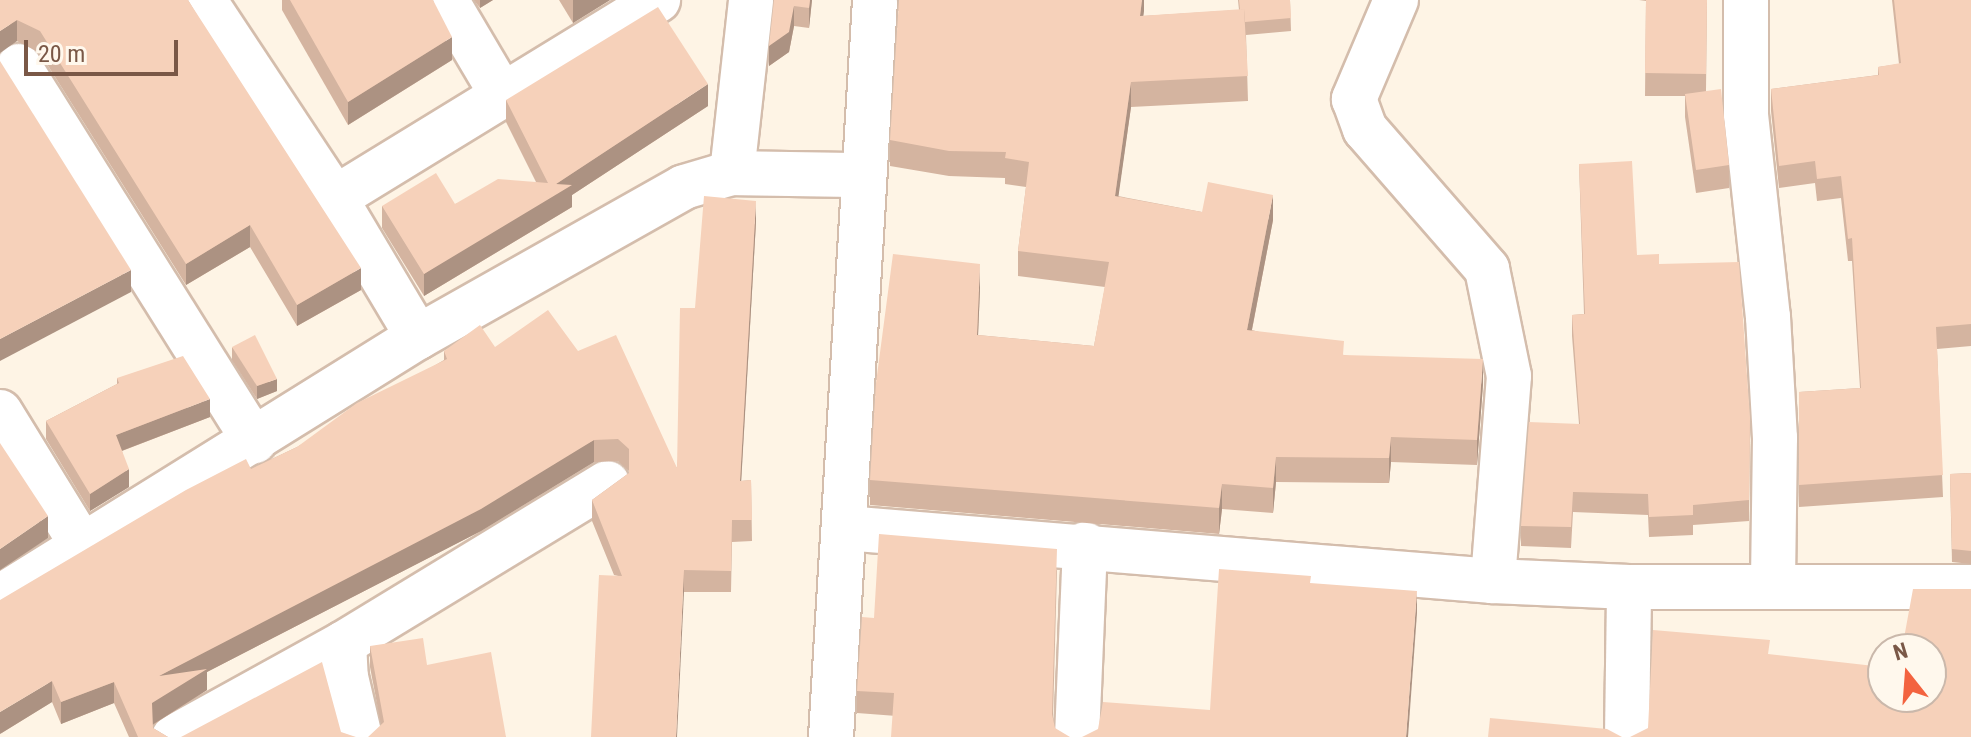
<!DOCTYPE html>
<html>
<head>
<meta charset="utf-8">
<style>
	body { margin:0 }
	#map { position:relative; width:1971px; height:737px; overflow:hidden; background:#fef4e5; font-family:"Roboto Condensed",sans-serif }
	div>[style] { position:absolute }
	.roads { filter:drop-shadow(2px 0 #d4bdac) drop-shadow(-2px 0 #d4bdac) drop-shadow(0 2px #d4bdac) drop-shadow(0 -2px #d4bdac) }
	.minor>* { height:44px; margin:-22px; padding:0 22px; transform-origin:22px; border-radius:22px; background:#fff }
	.wall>* { inset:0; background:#d4b4a0 }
	.shaded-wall>* { inset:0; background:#ac9282 }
	.building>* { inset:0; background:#f6d1ba }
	span { translate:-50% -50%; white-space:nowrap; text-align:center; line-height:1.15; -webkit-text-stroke:7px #fff8ed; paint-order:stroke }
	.north { position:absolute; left:1867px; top:633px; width:80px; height:80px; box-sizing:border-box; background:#fff8ed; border:2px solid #cab8ab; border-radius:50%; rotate:343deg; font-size:22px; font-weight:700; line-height:32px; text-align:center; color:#7a5847 }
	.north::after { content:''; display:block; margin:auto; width:28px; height:36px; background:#f3633f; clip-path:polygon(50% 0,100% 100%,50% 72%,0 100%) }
	.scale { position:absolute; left:24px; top:40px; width:154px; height:36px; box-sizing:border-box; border:4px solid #7a5847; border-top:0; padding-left:10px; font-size:24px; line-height:28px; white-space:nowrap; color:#7a5847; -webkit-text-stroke:6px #fff8ed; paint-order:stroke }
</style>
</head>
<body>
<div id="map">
	<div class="roads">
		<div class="minor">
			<div style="left:204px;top:0;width:237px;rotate:56.5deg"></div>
			<div style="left:335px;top:198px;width:162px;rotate:59.2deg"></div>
			<div style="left:446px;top:0;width:108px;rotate:59.4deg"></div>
			<div style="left:1396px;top:0;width:108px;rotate:113deg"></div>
			<div style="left:1354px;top:99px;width:32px;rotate:70deg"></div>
			<div style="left:1365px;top:129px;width:186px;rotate:48.9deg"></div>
			<div style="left:1487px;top:269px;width:109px;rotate:78.4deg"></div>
			<div style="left:1509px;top:376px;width:206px;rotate:94.5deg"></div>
			<div style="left:1746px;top:0;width:115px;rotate:90deg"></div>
			<div style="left:1746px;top:115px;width:203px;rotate:83.8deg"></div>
			<div style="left:1768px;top:317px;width:121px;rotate:86.7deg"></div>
			<div style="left:1775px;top:438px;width:149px;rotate:90.8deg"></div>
			<div style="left:19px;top:66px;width:443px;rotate:57.9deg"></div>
			<div style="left:732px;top:173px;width:174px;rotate:-83.7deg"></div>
			<div style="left:335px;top:198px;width:379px;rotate:-31.5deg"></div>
			<div style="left:0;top:412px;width:158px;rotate:58.4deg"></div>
			<div style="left:845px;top:528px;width:650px;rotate:4.68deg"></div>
			<div style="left:1493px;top:581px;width:136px;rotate:2.5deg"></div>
			<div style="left:1629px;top:587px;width:342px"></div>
			<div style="left:0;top:597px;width:492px;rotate:-31.9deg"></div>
			<div style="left:418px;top:337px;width:305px;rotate:-29.4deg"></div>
			<div style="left:684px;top:187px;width:50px;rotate:-16.3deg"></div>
			<div style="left:732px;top:173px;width:131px;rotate:0.9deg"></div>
			<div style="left:344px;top:643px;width:34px;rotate:87deg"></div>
			<div style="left:346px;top:677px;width:62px;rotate:76.9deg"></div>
			<div style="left:174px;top:737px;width:194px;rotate:-28.9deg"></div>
			<div style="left:344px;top:643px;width:308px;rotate:-31.3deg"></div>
			<div style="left:831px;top:737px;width:738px;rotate:-86.58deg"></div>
			<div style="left:1077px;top:737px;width:193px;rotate:-87.6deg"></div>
			<div style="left:1627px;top:737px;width:150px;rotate:-89.2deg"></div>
		</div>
	</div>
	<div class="wall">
		<div style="clip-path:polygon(0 0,188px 0,361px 290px,297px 326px,250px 247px,186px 285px,40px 53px,17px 41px)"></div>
		<div style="clip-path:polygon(282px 0,433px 0,452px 60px,348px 125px,282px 10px)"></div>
		<div style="clip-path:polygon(474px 0,493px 0,480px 8px)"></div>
		<div style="clip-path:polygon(559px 0,610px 0,573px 23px)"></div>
		<div style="clip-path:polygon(774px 0,812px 0,809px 28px,794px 26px,789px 52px,769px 66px)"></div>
		<div style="clip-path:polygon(1144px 0,1143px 16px,1239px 10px,1238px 0,1290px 0,1291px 31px,1246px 35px,1248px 101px,1131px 107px,1118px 196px,1202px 212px,1273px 220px,1252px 330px,1344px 355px,1483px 384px,1477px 465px,1391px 462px,1389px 483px,1276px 482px,1273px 513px,1222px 509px,1219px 534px,870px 505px,870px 480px,980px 289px,978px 335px,1094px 346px,1105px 287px,1018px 276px,1018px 251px,1026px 187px,1005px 184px,1005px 178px,949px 176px,890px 166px,890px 140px)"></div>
		<div style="clip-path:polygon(1639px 0,1707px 0,1706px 91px,1729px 165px,1729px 188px,1696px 193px,1685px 117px,1685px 96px,1645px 96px,1646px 1px)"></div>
		<div style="clip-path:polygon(1892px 0,1971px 0,1971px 346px,1937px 349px,1943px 497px,1799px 507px,1799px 392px,1860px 388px,1852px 261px,1848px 261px,1841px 198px,1817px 201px,1815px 183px,1779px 188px,1771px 111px,1771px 89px,1878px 75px,1878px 67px,1899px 64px)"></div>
		<div style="clip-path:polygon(506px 100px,708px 106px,572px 195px,572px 207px,424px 296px,382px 228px,382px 206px,455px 204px,536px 182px,506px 122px)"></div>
		<div style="clip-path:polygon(1579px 164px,1637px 255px,1659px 264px,1750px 418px,1749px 521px,1693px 525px,1693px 535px,1649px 537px,1648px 515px,1573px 512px,1571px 548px,1521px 546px,1521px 526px,1579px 424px,1572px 336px,1572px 315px,1584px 314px)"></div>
		<div style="clip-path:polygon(756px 222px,741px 481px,751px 480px,752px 541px,732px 542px,731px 592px,684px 592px,614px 575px,592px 521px,592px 500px,629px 473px,629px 471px,618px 461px,594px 462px,481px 531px,207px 672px,207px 690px,153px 725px,153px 728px,168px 737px,129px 737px,114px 703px,61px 724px,52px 702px,0 734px,251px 469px,297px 447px,444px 360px,444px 351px,495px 347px,578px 351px,677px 468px,695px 308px)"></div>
		<div style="clip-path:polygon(232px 347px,277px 391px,257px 399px,232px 360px)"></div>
		<div style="clip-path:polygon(117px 378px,210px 417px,122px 451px,129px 487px,90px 511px,46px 439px,46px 421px,117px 384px)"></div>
		<div style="clip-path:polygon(1971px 473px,1971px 564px,1952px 562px,1950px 474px)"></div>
		<div style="clip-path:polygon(1057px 570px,1053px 717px,1055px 728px,857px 713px,857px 691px,874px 618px)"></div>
		<div style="clip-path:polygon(370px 646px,427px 665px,506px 737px,381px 725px,370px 667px)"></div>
	</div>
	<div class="shaded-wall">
		<div style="clip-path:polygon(480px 0,493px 0,480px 8px)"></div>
		<div style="clip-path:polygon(573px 0,610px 0,573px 23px)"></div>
		<div style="clip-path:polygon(810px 0,812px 0,809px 28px,809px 8px)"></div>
		<div style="clip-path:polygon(1142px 0,1144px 0,1144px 11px,1140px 42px,1140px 16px)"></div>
		<div style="clip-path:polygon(794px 6px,794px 26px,789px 52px,769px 66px,769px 46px)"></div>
		<div style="clip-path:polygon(17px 20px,17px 41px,0 53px,0 31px)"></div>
		<div style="clip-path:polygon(452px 37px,452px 60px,348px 125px,348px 102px)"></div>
		<div style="clip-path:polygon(1131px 82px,1131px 107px,1115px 221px,1115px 196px)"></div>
		<div style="clip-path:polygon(708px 84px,708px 106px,572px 195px,572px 207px,424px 296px,424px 274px,556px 184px)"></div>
		<div style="clip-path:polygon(1273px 195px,1273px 220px,1247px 355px,1247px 330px)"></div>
		<div style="clip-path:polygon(756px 201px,756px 222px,740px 502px,740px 481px)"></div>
		<div style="clip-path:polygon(250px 225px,250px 247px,186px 285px,186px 264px)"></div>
		<div style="clip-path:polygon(980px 264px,980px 289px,977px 360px,977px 335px)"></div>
		<div style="clip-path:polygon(361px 268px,361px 290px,297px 326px,297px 305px)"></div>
		<div style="clip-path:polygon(131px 270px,131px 292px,0 361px,0 339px)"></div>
		<div style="clip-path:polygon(1483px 359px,1483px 384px,1477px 465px,1477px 440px)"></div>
		<div style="clip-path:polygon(277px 379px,277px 391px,257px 399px,257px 386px)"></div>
		<div style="clip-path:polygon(210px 399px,210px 417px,116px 453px,116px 435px)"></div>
		<div style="clip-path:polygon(1391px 437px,1391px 462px,1389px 483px,1389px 458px)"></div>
		<div style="clip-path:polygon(594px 440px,594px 462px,481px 531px,207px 672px,207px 690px,152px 725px,152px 703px,159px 676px)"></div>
		<div style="clip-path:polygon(1276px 457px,1276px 482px,1273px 513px,1273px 488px)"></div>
		<div style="clip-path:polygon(129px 469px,129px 487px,90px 511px,90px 494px)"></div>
		<div style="clip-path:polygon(1222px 484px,1222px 509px,1219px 534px,1219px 508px)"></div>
		<div style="clip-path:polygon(48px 516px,48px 538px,0 570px,0 549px)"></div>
		<div style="clip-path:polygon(684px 570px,684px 592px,677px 737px,676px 737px)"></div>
		<div style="clip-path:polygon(1417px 591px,1417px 613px,1408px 737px,1406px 737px)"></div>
		<div style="clip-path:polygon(52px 681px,52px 702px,0 734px,0 712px)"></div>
		<div style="clip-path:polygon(114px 682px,114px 703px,61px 724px,61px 702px)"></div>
	</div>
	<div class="building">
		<div style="clip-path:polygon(0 0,188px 0,361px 268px,297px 305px,250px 225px,186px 264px,40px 31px,17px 20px,0 31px)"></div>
		<div style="clip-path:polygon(290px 0,433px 0,452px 37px,348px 102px)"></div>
		<div style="clip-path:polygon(774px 0,810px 0,809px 8px,794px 6px,789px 32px,769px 46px)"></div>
		<div style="clip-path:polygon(899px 0,1142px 0,1140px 16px,1244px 9px,1248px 76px,1131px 82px,1115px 196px,1202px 212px,1208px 182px,1273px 195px,1247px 330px,1344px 341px,1343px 355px,1483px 359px,1477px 440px,1391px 437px,1389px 458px,1276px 457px,1273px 488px,1222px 484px,1219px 508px,870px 480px,876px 383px,893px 254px,980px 264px,977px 335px,1094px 346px,1109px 262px,1018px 251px,1029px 162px,1005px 158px,1006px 152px,949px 151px,890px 140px)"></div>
		<div style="clip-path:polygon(1239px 0,1290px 0,1291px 18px,1245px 22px,1244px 9px,1240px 10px)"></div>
		<div style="clip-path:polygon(1646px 0,1707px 0,1706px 74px,1645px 73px)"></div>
		<div style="clip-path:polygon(1894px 0,1971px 0,1971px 324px,1936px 327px,1943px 475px,1799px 485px,1799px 392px,1861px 388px,1852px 238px,1848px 239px,1841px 176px,1817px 179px,1815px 161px,1779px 166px,1771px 89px,1879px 75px,1878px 67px,1901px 63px)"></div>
		<div style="clip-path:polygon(658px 7px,708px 84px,556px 184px,572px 185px,424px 274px,382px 206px,436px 173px,455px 204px,498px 179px,548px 183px,506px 100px)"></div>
		<div style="clip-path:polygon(0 61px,131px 270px,0 339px)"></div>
		<div style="clip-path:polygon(1721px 89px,1729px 165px,1696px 170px,1685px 94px)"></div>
		<div style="clip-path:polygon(1632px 161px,1637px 255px,1659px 254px,1659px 264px,1739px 262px,1750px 418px,1749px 500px,1693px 505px,1693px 515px,1649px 517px,1648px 494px,1573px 492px,1571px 527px,1521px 526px,1529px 422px,1580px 424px,1572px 315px,1585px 314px,1579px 164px)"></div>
		<div style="clip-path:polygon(704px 196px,756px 201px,740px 481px,751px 480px,752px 520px,732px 520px,731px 571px,684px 570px,676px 737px,591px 737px,599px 575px,622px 576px,592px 500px,629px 473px,629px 449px,618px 439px,594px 440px,481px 509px,159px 676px,207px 669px,152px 703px,153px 728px,168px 737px,138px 737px,114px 682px,61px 702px,52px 681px,0 712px,0 600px,186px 490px,246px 459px,251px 469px,297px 447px,357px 403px,447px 359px,444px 351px,480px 325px,495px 347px,548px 310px,578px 351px,616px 335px,677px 468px,680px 308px,695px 308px)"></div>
		<div style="clip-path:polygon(255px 335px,277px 379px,257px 386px,232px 347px)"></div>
		<div style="clip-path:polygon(183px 356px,210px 399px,116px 435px,129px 469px,90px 494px,46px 421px,119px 383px,117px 378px)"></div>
		<div style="clip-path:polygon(0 443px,48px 516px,0 549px)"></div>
		<div style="clip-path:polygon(1971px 473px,1971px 551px,1952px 549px,1950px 474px)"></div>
		<div style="clip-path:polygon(879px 534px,1057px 549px,1052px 714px,1055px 728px,1070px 737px,891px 737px,894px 693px,857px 691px,862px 617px,874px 618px)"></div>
		<div style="clip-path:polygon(1219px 569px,1311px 576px,1310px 583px,1417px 591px,1406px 737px,1082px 737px,1098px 729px,1103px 702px,1210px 710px)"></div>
		<div style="clip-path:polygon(1913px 589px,1971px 589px,1971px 737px,1630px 737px,1648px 728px,1653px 630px,1770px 640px,1768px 654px,1883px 667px,1883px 697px,1931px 697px,1931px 649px,1902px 649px)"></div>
		<div style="clip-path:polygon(423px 638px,427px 665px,491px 652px,506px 737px,368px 737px,384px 722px,370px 646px)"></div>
		<div style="clip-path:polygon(322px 662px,341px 732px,356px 737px,181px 737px)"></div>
		<div style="clip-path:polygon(1490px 718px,1607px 729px,1622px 737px,1488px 737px)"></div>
	</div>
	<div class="north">N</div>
	<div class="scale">20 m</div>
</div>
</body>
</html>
